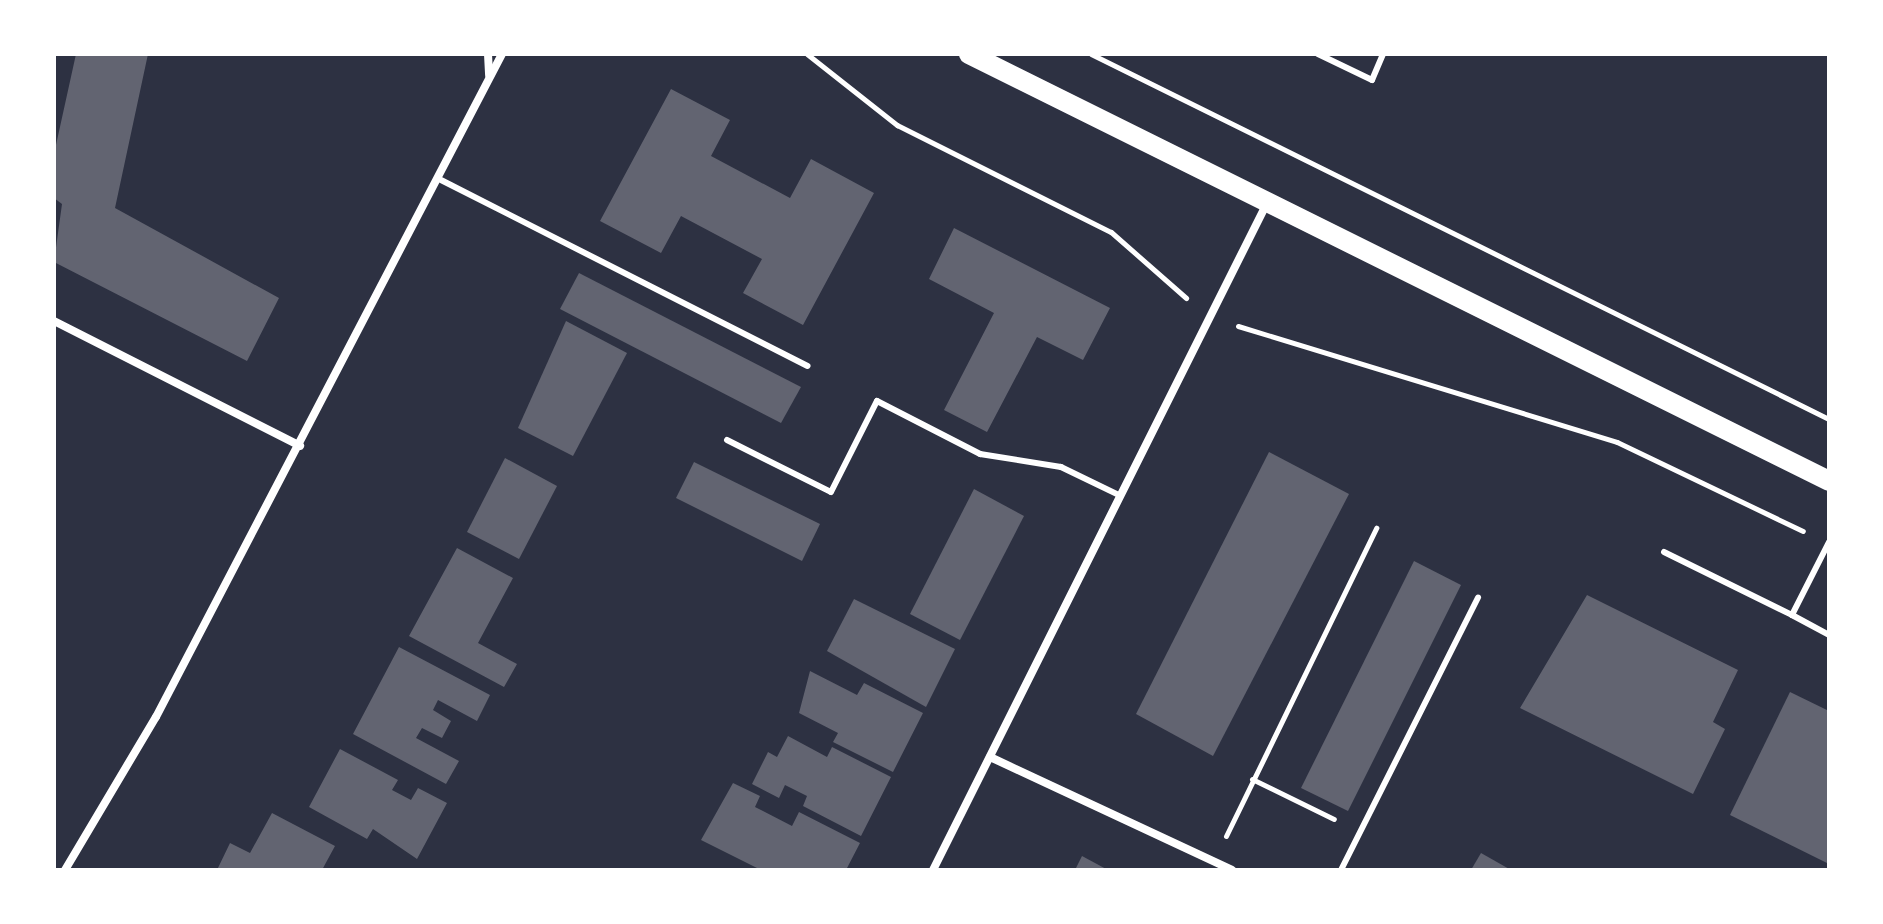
<!DOCTYPE html>
<html>
<head>
<meta charset="utf-8">
<style>
	body { margin:0 }
	#map { position:relative; width:1883px; height:924px; overflow:hidden; background:#2d3142; font-family:Quicksand,sans-serif }
	div>[style] { position:absolute }
	.building>* { inset:0; background:#626471 }
	.path>* { height:5px; margin:-2.5px; padding:0 2.5px; transform-origin:2.5px; border-radius:2.5px; background:#fff }
	.service>* { height:6px; margin:-3px; padding:0 3px; transform-origin:3px; border-radius:3px; background:#fff }
	.minor>* { height:8px; margin:-4px; padding:0 4px; transform-origin:4px; border-radius:4px; background:#fff }
	.primary>* { height:20px; margin:-10px; padding:0 10px; transform-origin:10px; border-radius:10px; background:#fff }
	span { translate:-50% -50%; white-space:nowrap; text-align:center; line-height:1.15; -webkit-text-stroke:8px #fff; paint-order:stroke }
	.frame { position:absolute; inset:0; border:56px solid #fff; pointer-events:none }
</style>
</head>
<body>
<div id="map">
	<div class="building">
		<div style="clip-path:polygon(76px 54px,148px 54px,115px 208px,279px 298px,247px 361px,54px 262px,62px 204px,54px 198px,54px 154px)"></div>
		<div style="clip-path:polygon(671px 89px,730px 120px,711px 156px,790px 198px,811px 159px,874px 193px,803px 325px,743px 293px,762px 259px,681px 216px,661px 253px,600px 221px)"></div>
		<div style="clip-path:polygon(954px 228px,1110px 308px,1083px 360px,1037px 337px,987px 432px,944px 410px,994px 313px,929px 279px)"></div>
		<div style="clip-path:polygon(579px 273px,801px 387px,781px 423px,560px 309px)"></div>
		<div style="clip-path:polygon(566px 321px,627px 353px,573px 456px,518px 428px)"></div>
		<div style="clip-path:polygon(1269px 452px,1349px 494px,1213px 756px,1136px 714px)"></div>
		<div style="clip-path:polygon(505px 458px,557px 486px,519px 559px,467px 532px)"></div>
		<div style="clip-path:polygon(694px 462px,820px 524px,802px 561px,676px 498px)"></div>
		<div style="clip-path:polygon(974px 489px,1024px 516px,960px 640px,910px 614px)"></div>
		<div style="clip-path:polygon(457px 548px,513px 578px,478px 643px,517px 664px,504px 687px,409px 636px)"></div>
		<div style="clip-path:polygon(1414px 561px,1461px 585px,1348px 811px,1301px 788px)"></div>
		<div style="clip-path:polygon(1587px 595px,1738px 670px,1713px 722px,1725px 729px,1693px 794px,1520px 708px)"></div>
		<div style="clip-path:polygon(854px 599px,955px 649px,926px 707px,827px 651px)"></div>
		<div style="clip-path:polygon(399px 647px,490px 695px,477px 721px,438px 700px,433px 710px,451px 721px,442px 738px,422px 728px,416px 738px,459px 761px,446px 784px,353px 734px)"></div>
		<div style="clip-path:polygon(810px 671px,857px 695px,864px 683px,923px 713px,893px 772px,833px 742px,838px 733px,799px 713px)"></div>
		<div style="clip-path:polygon(1790px 692px,1829px 711px,1829px 864px,1730px 815px)"></div>
		<div style="clip-path:polygon(788px 736px,827px 757px,832px 747px,891px 777px,861px 836px,803px 806px,807px 796px,785px 785px,779px 798px,752px 784px,768px 752px,777px 757px)"></div>
		<div style="clip-path:polygon(340px 749px,398px 780px,392px 790px,411px 800px,418px 788px,447px 803px,417px 859px,373px 829px,367px 839px,309px 807px)"></div>
		<div style="clip-path:polygon(733px 783px,760px 796px,755px 807px,792px 826px,799px 812px,860px 843px,846px 870px,761px 870px,701px 840px)"></div>
		<div style="clip-path:polygon(272px 813px,335px 846px,322px 870px,217px 870px,230px 843px,250px 853px)"></div>
		<div style="clip-path:polygon(1481px 853px,1511px 870px,1471px 870px)"></div>
		<div style="clip-path:polygon(1082px 856px,1108px 870px,1075px 870px)"></div>
	</div>
	<div class="path">
		<div style="left:807px;top:54px;width:115px;rotate:38.3deg"></div>
		<div style="left:897px;top:125px;width:239px;rotate:26.6deg"></div>
		<div style="left:1111px;top:232px;width:100px;rotate:41.3deg"></div>
		<div style="left:1091px;top:54px;width:823px;rotate:26.32deg"></div>
		<div style="left:1238px;top:326px;width:396px;rotate:17deg"></div>
		<div style="left:1617px;top:442px;width:206px;rotate:25.6deg"></div>
		<div style="left:1252px;top:779px;width:91px;rotate:26deg"></div>
		<div style="left:1226px;top:836px;width:343px;rotate:-64deg"></div>
	</div>
	<div class="service">
		<div style="left:1318px;top:54px;width:60px;rotate:25.7deg"></div>
		<div style="left:1372px;top:80px;width:28px;rotate:-67deg"></div>
		<div style="left:441px;top:180px;width:411px;rotate:26.9deg"></div>
		<div style="left:727px;top:440px;width:116px;rotate:26.6deg"></div>
		<div style="left:831px;top:492px;width:102px;rotate:-63.2deg"></div>
		<div style="left:877px;top:401px;width:116px;rotate:27.2deg"></div>
		<div style="left:980px;top:454px;width:82px;rotate:9.1deg"></div>
		<div style="left:1061px;top:467px;width:64px;rotate:25.8deg"></div>
		<div style="left:1829px;top:542px;width:82px;rotate:116.9deg"></div>
		<div style="left:1792px;top:615px;width:42px;rotate:28.4deg"></div>
		<div style="left:1664px;top:552px;width:143px;rotate:26.2deg"></div>
		<div style="left:1341px;top:870px;width:305px;rotate:-63.3deg"></div>
	</div>
	<div class="minor">
		<div style="left:488px;top:54px;width:21px;rotate:87deg"></div>
		<div style="left:54px;top:321px;width:276px;rotate:26.9deg"></div>
		<div style="left:990px;top:757px;width:267px;rotate:25deg"></div>
		<div style="left:65px;top:870px;width:178px;rotate:-59.3deg"></div>
		<div style="left:156px;top:717px;width:748px;rotate:-62.44deg"></div>
		<div style="left:933px;top:870px;width:744px;rotate:-63.4deg"></div>
	</div>
	<div class="primary">
		<div style="left:969px;top:54px;width:960px;rotate:26.4deg"></div>
	</div>
	<div class="frame"></div>
</div>
</body>
</html>
